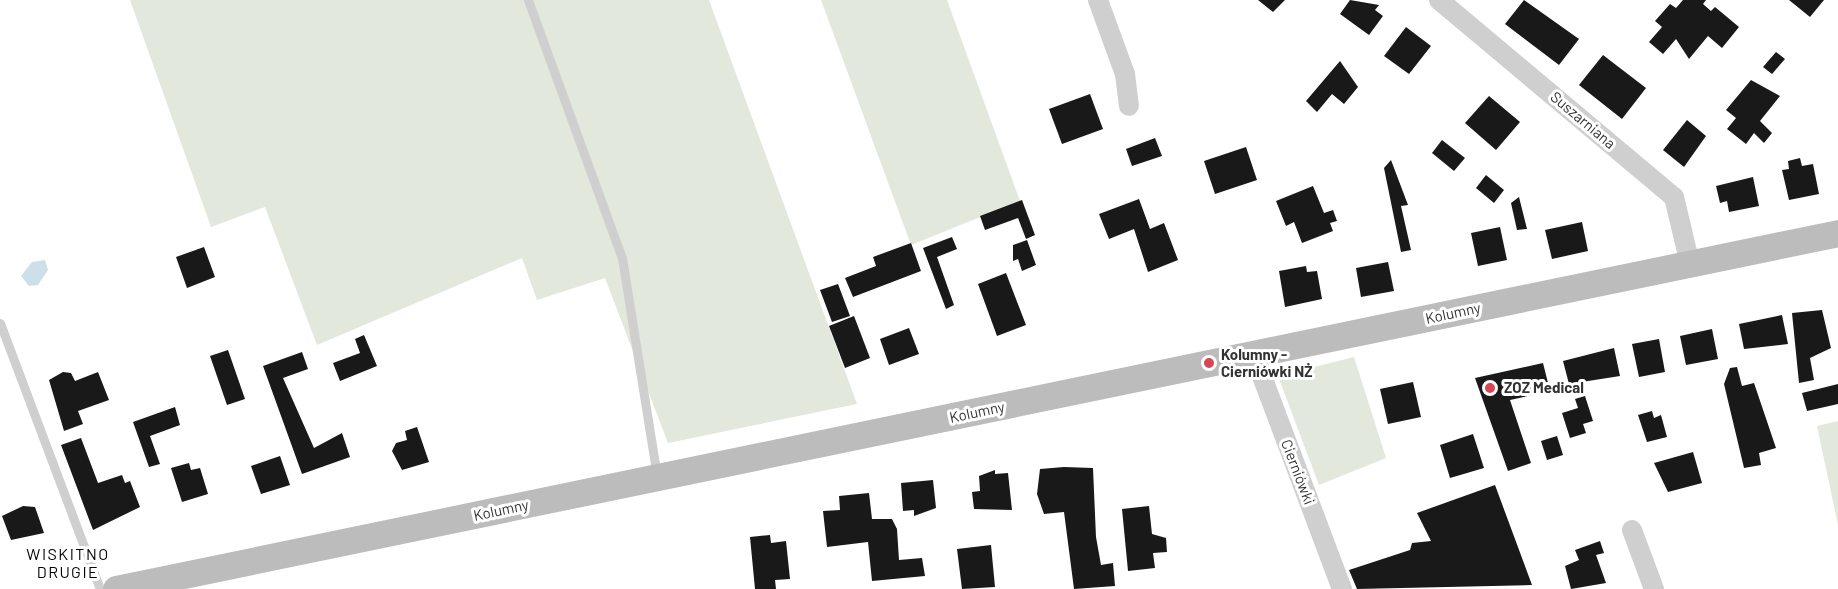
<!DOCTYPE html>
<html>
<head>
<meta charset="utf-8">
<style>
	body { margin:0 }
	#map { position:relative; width:1838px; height:589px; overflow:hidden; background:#fff; font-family:Barlow,sans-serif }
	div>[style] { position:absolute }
	.green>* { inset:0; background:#e2e8dc }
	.water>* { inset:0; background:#cddfe8 }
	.building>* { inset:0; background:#191919 }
	.lane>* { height:9px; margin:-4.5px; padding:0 4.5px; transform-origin:4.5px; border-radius:4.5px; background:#cfcfcf }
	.street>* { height:20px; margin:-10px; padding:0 10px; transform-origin:10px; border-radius:10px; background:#cfcfcf }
	.secondary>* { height:27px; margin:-13.5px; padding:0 13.5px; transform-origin:13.5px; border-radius:13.5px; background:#bcbcbc }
	.dots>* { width:16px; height:16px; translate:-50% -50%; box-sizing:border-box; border:3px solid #fff; border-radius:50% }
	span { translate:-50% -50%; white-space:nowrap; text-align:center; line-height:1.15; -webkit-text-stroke:6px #fff; paint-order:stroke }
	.street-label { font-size:15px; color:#323232 }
	.poi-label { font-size:15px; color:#323232; font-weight:700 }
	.left { translate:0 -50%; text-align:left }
	.neighbourhood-label { font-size:16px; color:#000; letter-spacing:1.5px }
</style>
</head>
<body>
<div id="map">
	<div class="green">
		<div style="clip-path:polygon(130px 0,709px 0,857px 404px,668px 443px,605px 278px,537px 300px,522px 258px,317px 345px,265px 207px,211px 227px)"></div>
		<div style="clip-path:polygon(821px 0,947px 0,1020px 201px,911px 245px)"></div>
		<div style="clip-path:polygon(1354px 357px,1386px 458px,1319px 485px,1278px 376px)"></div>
		<div style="clip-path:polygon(1838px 421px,1838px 525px,1817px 426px)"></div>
	</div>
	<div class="water">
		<div style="clip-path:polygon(45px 260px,48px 270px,38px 285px,29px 286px,21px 276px,32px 262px)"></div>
	</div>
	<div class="building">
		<div style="clip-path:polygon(1258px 0,1285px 0,1273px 12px)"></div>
		<div style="clip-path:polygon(1350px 0,1379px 5px,1375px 10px,1383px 16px,1369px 35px,1340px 14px)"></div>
		<div style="clip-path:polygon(1524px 0,1579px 39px,1559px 65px,1505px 24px)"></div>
		<div style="clip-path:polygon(1683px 0,1706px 0,1703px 4px,1711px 11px,1715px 7px,1739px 27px,1722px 48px,1708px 36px,1689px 59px,1676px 39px,1663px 54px,1649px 42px,1662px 27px,1655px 21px,1670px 4px,1676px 8px)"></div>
		<div style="clip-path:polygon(1789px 0,1824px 0,1810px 17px)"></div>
		<div style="clip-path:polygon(1406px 27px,1431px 46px,1409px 74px,1384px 56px)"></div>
		<div style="clip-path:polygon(1776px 52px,1785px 59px,1772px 74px,1763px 67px)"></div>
		<div style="clip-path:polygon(1603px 55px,1646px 88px,1622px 119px,1579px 85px)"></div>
		<div style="clip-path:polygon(1340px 61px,1358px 87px,1344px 104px,1332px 94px,1317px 112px,1306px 101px)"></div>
		<div style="clip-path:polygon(1751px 80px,1780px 96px,1760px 121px,1772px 133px,1764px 143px,1754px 133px,1746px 144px,1727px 129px,1736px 118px,1726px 110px)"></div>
		<div style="clip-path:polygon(1090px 94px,1103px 129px,1062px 144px,1049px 109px)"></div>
		<div style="clip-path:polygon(1489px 96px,1520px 122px,1496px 150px,1465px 123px)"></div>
		<div style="clip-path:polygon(1687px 120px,1706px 136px,1684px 167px,1663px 150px)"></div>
		<div style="clip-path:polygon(1155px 138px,1162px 156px,1132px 166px,1126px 149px)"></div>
		<div style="clip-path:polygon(1442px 140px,1465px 158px,1454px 171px,1432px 153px)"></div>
		<div style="clip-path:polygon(1246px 147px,1257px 180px,1215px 194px,1204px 161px)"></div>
		<div style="clip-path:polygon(1800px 158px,1802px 166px,1813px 164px,1819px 194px,1789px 200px,1782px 170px,1789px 169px,1788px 161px)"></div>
		<div style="clip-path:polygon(1391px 160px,1408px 205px,1401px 206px,1411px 250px,1401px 252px,1384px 168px)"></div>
		<div style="clip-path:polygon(1486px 175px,1504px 190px,1494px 203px,1476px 188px)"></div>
		<div style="clip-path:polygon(1753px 177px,1759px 206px,1729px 212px,1727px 201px,1720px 203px,1716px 186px)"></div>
		<div style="clip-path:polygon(1313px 186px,1324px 213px,1333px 210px,1337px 221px,1330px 223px,1333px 231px,1302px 243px,1294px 222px,1286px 226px,1276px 201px)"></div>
		<div style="clip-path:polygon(1519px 197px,1527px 229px,1517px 230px,1511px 203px)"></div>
		<div style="clip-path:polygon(1139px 199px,1150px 229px,1164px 223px,1178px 260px,1148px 272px,1134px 229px,1109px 239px,1099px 214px)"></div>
		<div style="clip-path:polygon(1022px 200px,1035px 235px,1026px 239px,1018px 218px,985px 230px,980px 216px)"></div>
		<div style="clip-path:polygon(1582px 222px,1588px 251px,1552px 259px,1545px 230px)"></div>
		<div style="clip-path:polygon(1500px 227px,1507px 260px,1478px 266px,1471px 233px)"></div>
		<div style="clip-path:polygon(952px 237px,957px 249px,937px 257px,954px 305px,946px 309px,923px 248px)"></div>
		<div style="clip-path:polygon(1027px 240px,1036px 265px,1022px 271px,1018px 259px,1013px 261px,1013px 245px)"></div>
		<div style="clip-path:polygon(911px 243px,921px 271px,853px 297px,845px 278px,876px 266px,873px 257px)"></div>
		<div style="clip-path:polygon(204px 247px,215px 277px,187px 288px,176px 257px)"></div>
		<div style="clip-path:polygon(1388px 262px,1394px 291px,1361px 297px,1356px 268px)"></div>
		<div style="clip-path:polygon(1306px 266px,1307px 272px,1317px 271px,1322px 299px,1285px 307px,1279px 271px)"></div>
		<div style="clip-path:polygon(1006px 273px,1026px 325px,997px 336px,978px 284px)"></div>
		<div style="clip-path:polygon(838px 284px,850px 316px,832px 322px,820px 290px)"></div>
		<div style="clip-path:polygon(1822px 310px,1831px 348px,1810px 358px,1814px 380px,1799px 383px,1792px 313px)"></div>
		<div style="clip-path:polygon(1782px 315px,1788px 344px,1744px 349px,1739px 324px)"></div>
		<div style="clip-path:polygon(854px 316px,870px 358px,845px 368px,829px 326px)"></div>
		<div style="clip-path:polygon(909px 328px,919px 354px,889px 365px,880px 339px)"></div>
		<div style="clip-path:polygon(1712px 329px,1718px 359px,1686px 365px,1680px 336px)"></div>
		<div style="clip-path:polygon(364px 335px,377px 366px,340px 381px,333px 363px,360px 353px,355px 339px)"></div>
		<div style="clip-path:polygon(1659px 339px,1665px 372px,1639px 377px,1632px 344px)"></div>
		<div style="clip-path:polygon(1614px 348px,1620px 376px,1569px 384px,1563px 361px)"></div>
		<div style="clip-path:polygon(228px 350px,245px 399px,227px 405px,210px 356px)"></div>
		<div style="clip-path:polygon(302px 352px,308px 369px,283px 378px,314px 448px,342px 433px,350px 457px,302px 474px,263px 366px)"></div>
		<div style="clip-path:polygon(1543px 363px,1550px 391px,1510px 400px,1531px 463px,1508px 471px,1475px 378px)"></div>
		<div style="clip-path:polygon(1737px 367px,1742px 386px,1754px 383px,1776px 448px,1759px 453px,1761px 465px,1744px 468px,1724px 384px,1730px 368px)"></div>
		<div style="clip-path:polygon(63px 372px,71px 373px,75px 381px,98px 372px,109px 400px,78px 411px,83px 424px,64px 431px,49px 380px)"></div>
		<div style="clip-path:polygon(1413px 382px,1421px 417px,1388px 424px,1380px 389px)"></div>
		<div style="clip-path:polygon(1838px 384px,1838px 404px,1807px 411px,1802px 393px)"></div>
		<div style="clip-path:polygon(1585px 396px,1593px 421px,1583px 424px,1586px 433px,1570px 438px,1562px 413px,1578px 408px,1575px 399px)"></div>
		<div style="clip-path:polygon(175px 407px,180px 425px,150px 436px,160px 464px,149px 467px,133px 422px)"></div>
		<div style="clip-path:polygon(1652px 411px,1654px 418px,1661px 415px,1667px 437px,1647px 442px,1638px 415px)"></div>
		<div style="clip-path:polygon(417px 427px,429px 462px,402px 470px,392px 451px,396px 443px,407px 440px,405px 431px)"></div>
		<div style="clip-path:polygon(1473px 434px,1484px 468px,1450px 478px,1440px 445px)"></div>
		<div style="clip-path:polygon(1557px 436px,1563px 455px,1547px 460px,1541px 441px)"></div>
		<div style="clip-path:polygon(81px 438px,98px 483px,122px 475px,125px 483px,130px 481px,140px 507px,93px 530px,61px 445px)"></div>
		<div style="clip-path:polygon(1693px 452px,1702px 483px,1668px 492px,1654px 463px)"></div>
		<div style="clip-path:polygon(280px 456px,290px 485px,261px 494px,251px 466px)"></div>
		<div style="clip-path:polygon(189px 463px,191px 470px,200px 468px,208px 494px,182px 502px,171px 468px)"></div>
		<div style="clip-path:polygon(1064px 467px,1093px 468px,1096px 537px,1101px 565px,1113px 563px,1115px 586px,1074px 589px,1064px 512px,1044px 514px,1037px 494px,1040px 469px)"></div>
		<div style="clip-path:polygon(995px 470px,995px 474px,1008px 473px,1012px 510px,974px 509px,972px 492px,980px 491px,979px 476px)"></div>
		<div style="clip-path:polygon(933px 480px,936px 508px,914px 516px,914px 510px,903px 511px,901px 483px)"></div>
		<div style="clip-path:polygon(1495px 485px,1532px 585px,1357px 589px,1349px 570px,1410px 550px,1412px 543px,1431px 541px,1417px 513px)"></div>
		<div style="clip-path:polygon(869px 493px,872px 519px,892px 519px,897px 529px,899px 560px,922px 558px,925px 576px,872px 581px,868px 542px,827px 547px,823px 511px,840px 510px,839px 496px)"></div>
		<div style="clip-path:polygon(23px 506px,35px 507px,44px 533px,11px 540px,2px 516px)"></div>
		<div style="clip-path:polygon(1149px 506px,1152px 534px,1166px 538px,1167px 552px,1153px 553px,1155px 568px,1128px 571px,1122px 509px)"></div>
		<div style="clip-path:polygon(770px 535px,771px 543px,786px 541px,790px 579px,775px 580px,776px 589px,755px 589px,750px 537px)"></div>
		<div style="clip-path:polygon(1600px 541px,1604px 553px,1596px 555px,1606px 583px,1571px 589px,1565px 566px,1579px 560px,1575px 550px)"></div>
		<div style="clip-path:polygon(991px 545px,995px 587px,962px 589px,957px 549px)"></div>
	</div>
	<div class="lane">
		<div style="left:528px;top:0;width:275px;rotate:70deg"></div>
		<div style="left:622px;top:258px;width:221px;rotate:80.9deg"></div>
		<div style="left:0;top:323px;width:284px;rotate:69.4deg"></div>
	</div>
	<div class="street">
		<div style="left:1098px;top:0;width:79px;rotate:70deg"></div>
		<div style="left:1125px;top:74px;width:32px;rotate:83deg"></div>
		<div style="left:1439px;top:0;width:307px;rotate:40deg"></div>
		<div style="left:1674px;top:197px;width:69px;rotate:76.6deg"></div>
		<div style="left:1254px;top:355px;width:250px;rotate:69.4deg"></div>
		<div style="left:1632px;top:530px;width:63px;rotate:69.6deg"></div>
	</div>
	<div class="secondary">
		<div style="left:116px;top:589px;width:1758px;rotate:-11.68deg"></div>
	</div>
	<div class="dots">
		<div style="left:1209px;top:363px;background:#d64753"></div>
		<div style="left:1490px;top:388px;background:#d64753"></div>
	</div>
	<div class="street-label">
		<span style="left:1583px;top:120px;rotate:40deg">Suszarniana</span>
		<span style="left:1453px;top:313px;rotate:-12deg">Kolumny</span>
		<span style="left:977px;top:412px;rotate:-12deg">Kolumny</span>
		<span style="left:1298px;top:472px;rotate:69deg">Cierniówki</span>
		<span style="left:501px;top:510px;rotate:-12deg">Kolumny</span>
	</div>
	<div class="poi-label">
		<span class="left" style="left:1221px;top:363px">Kolumny -<br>Cierniówki NŻ</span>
		<span class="left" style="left:1504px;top:388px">ZOZ Medical</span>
	</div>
	<div class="neighbourhood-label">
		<span style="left:68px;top:563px">WISKITNO<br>DRUGIE</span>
	</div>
</div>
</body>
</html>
